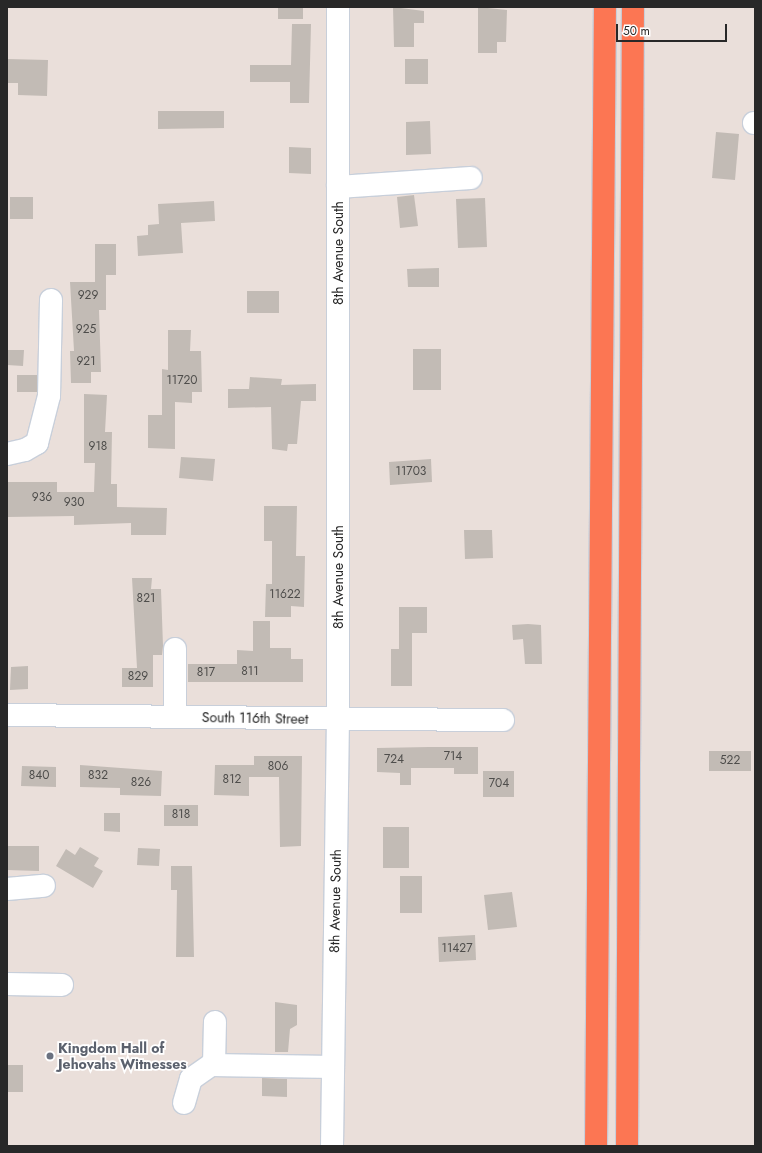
<!DOCTYPE html>
<html>
<head>
<meta charset="utf-8">
<style>
	body { margin:0 }
	#map { position:relative; width:762px; height:1153px; overflow:hidden; background:#eadfda; font-family:Jost,sans-serif }
	div>[style] { position:absolute }
	.building>* { inset:0; background:#c2bbb5 }
	.roads { filter:drop-shadow(1px 0 #c8cfda) drop-shadow(-1px 0 #c8cfda) drop-shadow(0 1px #c8cfda) drop-shadow(0 -1px #c8cfda) }
	.minor>* { height:22px; margin:-11px; padding:0 11px; transform-origin:11px; border-radius:11px; background:#fff }
	.highway>* { height:22px; margin:-11px; padding:0 11px; transform-origin:11px; border-radius:11px; background:#fc7653 }
	.dots>* { width:11px; height:11px; translate:-50% -50%; box-sizing:border-box; border:2px solid #fff; border-radius:50% }
	span { translate:-50% -50%; white-space:nowrap; text-align:center; line-height:1.15; -webkit-text-stroke:3.5px #fff; paint-order:stroke }
	.number-label { font-size:12px; color:#4e4d4b }
	.number-label span { -webkit-text-stroke-width:0 }
	.street-label { font-size:14px; color:#282828 }
	.worship-label { font-size:14px; color:#5b616d; font-weight:700 }
	.left { translate:0 -50%; text-align:left }
	.frame { position:absolute; inset:0; border:8px solid #282828; pointer-events:none }
	.scale { position:absolute; left:616px; top:24px; width:111px; height:18px; box-sizing:border-box; border:2px solid #282828; border-top:0; padding-left:5px; font-size:12px; line-height:14px; white-space:nowrap; color:#282828; -webkit-text-stroke:3px #fff; paint-order:stroke }
</style>
</head>
<body>
<div id="map">
	<div class="building">
		<div style="clip-path:polygon(278px 7px,303px 7px,303px 19px,278px 19px)"></div>
		<div style="clip-path:polygon(393px 7px,424px 11px,424px 23px,414px 23px,414px 47px,394px 47px)"></div>
		<div style="clip-path:polygon(478px 7px,507px 10px,506px 42px,497px 42px,497px 53px,478px 53px)"></div>
		<div style="clip-path:polygon(292px 24px,311px 24px,309px 103px,290px 103px,290px 82px,250px 82px,250px 65px,291px 65px)"></div>
		<div style="clip-path:polygon(7px 59px,48px 60px,47px 96px,18px 95px,18px 83px,7px 83px)"></div>
		<div style="clip-path:polygon(405px 59px,428px 59px,428px 84px,405px 84px)"></div>
		<div style="clip-path:polygon(158px 111px,224px 111px,224px 128px,158px 129px)"></div>
		<div style="clip-path:polygon(430px 121px,431px 154px,406px 155px,406px 122px)"></div>
		<div style="clip-path:polygon(716px 132px,739px 134px,735px 180px,712px 178px)"></div>
		<div style="clip-path:polygon(289px 147px,311px 148px,311px 174px,289px 173px)"></div>
		<div style="clip-path:polygon(414px 195px,418px 226px,400px 228px,397px 197px)"></div>
		<div style="clip-path:polygon(10px 197px,33px 197px,33px 219px,10px 219px)"></div>
		<div style="clip-path:polygon(485px 198px,487px 247px,458px 248px,456px 199px)"></div>
		<div style="clip-path:polygon(214px 201px,215px 221px,181px 223px,183px 253px,138px 256px,137px 236px,148px 235px,148px 225px,159px 224px,158px 204px)"></div>
		<div style="clip-path:polygon(95px 244px,116px 244px,116px 275px,106px 275px,106px 310px,99px 310px,101px 372px,91px 372px,91px 383px,71px 383px,70px 351px,74px 351px,70px 282px,95px 282px)"></div>
		<div style="clip-path:polygon(439px 268px,439px 287px,408px 287px,407px 269px)"></div>
		<div style="clip-path:polygon(247px 291px,279px 291px,279px 313px,247px 313px)"></div>
		<div style="clip-path:polygon(168px 330px,191px 330px,190px 351px,201px 351px,202px 392px,192px 392px,192px 403px,175px 402px,175px 449px,148px 448px,148px 415px,162px 415px,162px 369px,168px 370px)"></div>
		<div style="clip-path:polygon(413px 349px,441px 349px,441px 390px,413px 390px)"></div>
		<div style="clip-path:polygon(7px 350px,24px 350px,23px 366px,7px 365px)"></div>
		<div style="clip-path:polygon(17px 375px,37px 375px,37px 392px,17px 392px)"></div>
		<div style="clip-path:polygon(250px 377px,282px 379px,281px 385px,316px 384px,316px 401px,301px 401px,297px 444px,288px 444px,287px 451px,272px 449px,271px 407px,228px 408px,228px 389px,249px 389px)"></div>
		<div style="clip-path:polygon(84px 394px,107px 395px,105px 432px,112px 432px,111px 484px,117px 484px,117px 507px,167px 508px,166px 535px,131px 535px,131px 523px,74px 525px,74px 516px,7px 517px,7px 482px,57px 482px,57px 492px,94px 492px,95px 463px,84px 463px)"></div>
		<div style="clip-path:polygon(181px 457px,215px 459px,213px 481px,179px 478px)"></div>
		<div style="clip-path:polygon(431px 459px,432px 482px,390px 485px,389px 462px)"></div>
		<div style="clip-path:polygon(264px 506px,297px 506px,296px 556px,305px 556px,304px 607px,291px 606px,291px 617px,265px 617px,266px 584px,272px 584px,272px 541px,264px 541px)"></div>
		<div style="clip-path:polygon(464px 530px,492px 530px,493px 558px,465px 559px)"></div>
		<div style="clip-path:polygon(132px 578px,152px 578px,151px 589px,161px 589px,163px 646px,162px 655px,153px 655px,153px 687px,122px 687px,122px 668px,137px 668px)"></div>
		<div style="clip-path:polygon(399px 607px,427px 607px,427px 633px,412px 633px,412px 686px,391px 686px,391px 649px,399px 649px)"></div>
		<div style="clip-path:polygon(253px 621px,270px 621px,270px 648px,291px 648px,291px 659px,303px 659px,303px 682px,188px 682px,188px 664px,237px 664px,237px 650px,253px 651px)"></div>
		<div style="clip-path:polygon(528px 624px,541px 625px,542px 664px,525px 664px,523px 639px,513px 640px,512px 625px)"></div>
		<div style="clip-path:polygon(28px 666px,28px 689px,10px 690px,11px 667px)"></div>
		<div style="clip-path:polygon(429px 747px,478px 747px,478px 774px,454px 774px,454px 768px,411px 768px,411px 785px,400px 785px,400px 773px,377px 772px,377px 748px)"></div>
		<div style="clip-path:polygon(709px 751px,751px 751px,751px 771px,709px 771px)"></div>
		<div style="clip-path:polygon(254px 756px,302px 756px,301px 846px,280px 847px,279px 777px,249px 777px,249px 796px,214px 795px,215px 765px,254px 765px)"></div>
		<div style="clip-path:polygon(80px 765px,162px 771px,161px 796px,120px 795px,120px 788px,80px 787px)"></div>
		<div style="clip-path:polygon(22px 766px,56px 767px,56px 787px,21px 786px)"></div>
		<div style="clip-path:polygon(483px 771px,514px 771px,514px 797px,483px 797px)"></div>
		<div style="clip-path:polygon(164px 805px,198px 805px,198px 826px,164px 826px)"></div>
		<div style="clip-path:polygon(104px 813px,120px 813px,120px 832px,104px 831px)"></div>
		<div style="clip-path:polygon(383px 827px,409px 827px,409px 868px,383px 868px)"></div>
		<div style="clip-path:polygon(7px 846px,39px 846px,39px 871px,7px 870px)"></div>
		<div style="clip-path:polygon(80px 847px,99px 858px,94px 866px,103px 871px,93px 888px,56px 866px,66px 849px,75px 855px)"></div>
		<div style="clip-path:polygon(138px 848px,160px 849px,159px 866px,137px 865px)"></div>
		<div style="clip-path:polygon(171px 866px,192px 866px,194px 957px,176px 957px,177px 890px,171px 890px)"></div>
		<div style="clip-path:polygon(400px 876px,422px 876px,422px 913px,400px 913px)"></div>
		<div style="clip-path:polygon(512px 892px,517px 927px,488px 930px,484px 895px)"></div>
		<div style="clip-path:polygon(475px 935px,476px 960px,439px 962px,438px 937px)"></div>
		<div style="clip-path:polygon(275px 1002px,297px 1005px,297px 1025px,290px 1029px,288px 1052px,275px 1052px)"></div>
		<div style="clip-path:polygon(7px 1065px,23px 1065px,23px 1092px,7px 1092px)"></div>
		<div style="clip-path:polygon(262px 1078px,287px 1079px,287px 1097px,262px 1096px)"></div>
	</div>
	<div class="roads">
		<div class="minor">
			<div style="left:754px;top:123px;width:1px"></div>
			<div style="left:338px;top:187px;width:133px;rotate:-3.9deg"></div>
			<div style="left:7px;top:454px;width:18px;rotate:-13deg"></div>
			<div style="left:25px;top:450px;width:14px;rotate:-30deg"></div>
			<div style="left:37px;top:443px;width:49px;rotate:-75.7deg"></div>
			<div style="left:49px;top:396px;width:96px;rotate:-88.8deg"></div>
			<div style="left:175px;top:649px;width:68px;rotate:90deg"></div>
			<div style="left:7px;top:715px;width:496px;rotate:0.6deg"></div>
			<div style="left:7px;top:889px;width:37px;rotate:-5deg"></div>
			<div style="left:7px;top:984px;width:55px;rotate:1deg"></div>
			<div style="left:214px;top:1065px;width:43px;rotate:-88.7deg"></div>
			<div style="left:184px;top:1103px;width:25px;rotate:-74deg"></div>
			<div style="left:191px;top:1079px;width:24px;rotate:-35deg"></div>
			<div style="left:211px;top:1065px;width:122px;rotate:0.9deg"></div>
			<div style="left:332px;top:1146px;width:427px;rotate:-89.2deg"></div>
			<div style="left:338px;top:719px;width:712px;rotate:-90deg"></div>
		</div>
		<div class="highway">
			<div style="left:596px;top:1146px;width:1139px;rotate:-89.55deg"></div>
			<div style="left:627px;top:1146px;width:1139px;rotate:-89.7deg"></div>
		</div>
	</div>
	<div class="dots">
		<div style="left:50px;top:1056px;background:#6b7280"></div>
	</div>
	<div class="number-label">
		<span style="left:88px;top:296px">929</span>
		<span style="left:86px;top:330px">925</span>
		<span style="left:86px;top:362px">921</span>
		<span style="left:182px;top:381px">11720</span>
		<span style="left:98px;top:447px">918</span>
		<span style="left:411px;top:472px">11703</span>
		<span style="left:42px;top:498px">936</span>
		<span style="left:74px;top:503px">930</span>
		<span style="left:285px;top:595px">11622</span>
		<span style="left:146px;top:599px">821</span>
		<span style="left:250px;top:672px">811</span>
		<span style="left:206px;top:673px">817</span>
		<span style="left:138px;top:677px">829</span>
		<span style="left:453px;top:757px">714</span>
		<span style="left:394px;top:760px">724</span>
		<span style="left:730px;top:761px">522</span>
		<span style="left:278px;top:767px">806</span>
		<span style="left:39px;top:776px">840</span>
		<span style="left:98px;top:776px">832</span>
		<span style="left:232px;top:780px">812</span>
		<span style="left:141px;top:783px">826</span>
		<span style="left:499px;top:784px">704</span>
		<span style="left:181px;top:815px">818</span>
		<span style="left:457px;top:949px">11427</span>
	</div>
	<div class="street-label">
		<span style="left:338px;top:253px;rotate:-90deg">8th Avenue South</span>
		<span style="left:338px;top:577px;rotate:-90deg">8th Avenue South</span>
		<span style="left:255px;top:718px;rotate:1deg">South 116th Street</span>
		<span style="left:335px;top:901px;rotate:-89deg">8th Avenue South</span>
	</div>
	<div class="worship-label">
		<span class="left" style="left:58px;top:1056px">Kingdom Hall of<br>Jehovahs Witnesses</span>
	</div>
	<div class="frame"></div>
	<div class="scale">50 m</div>
</div>
</body>
</html>
